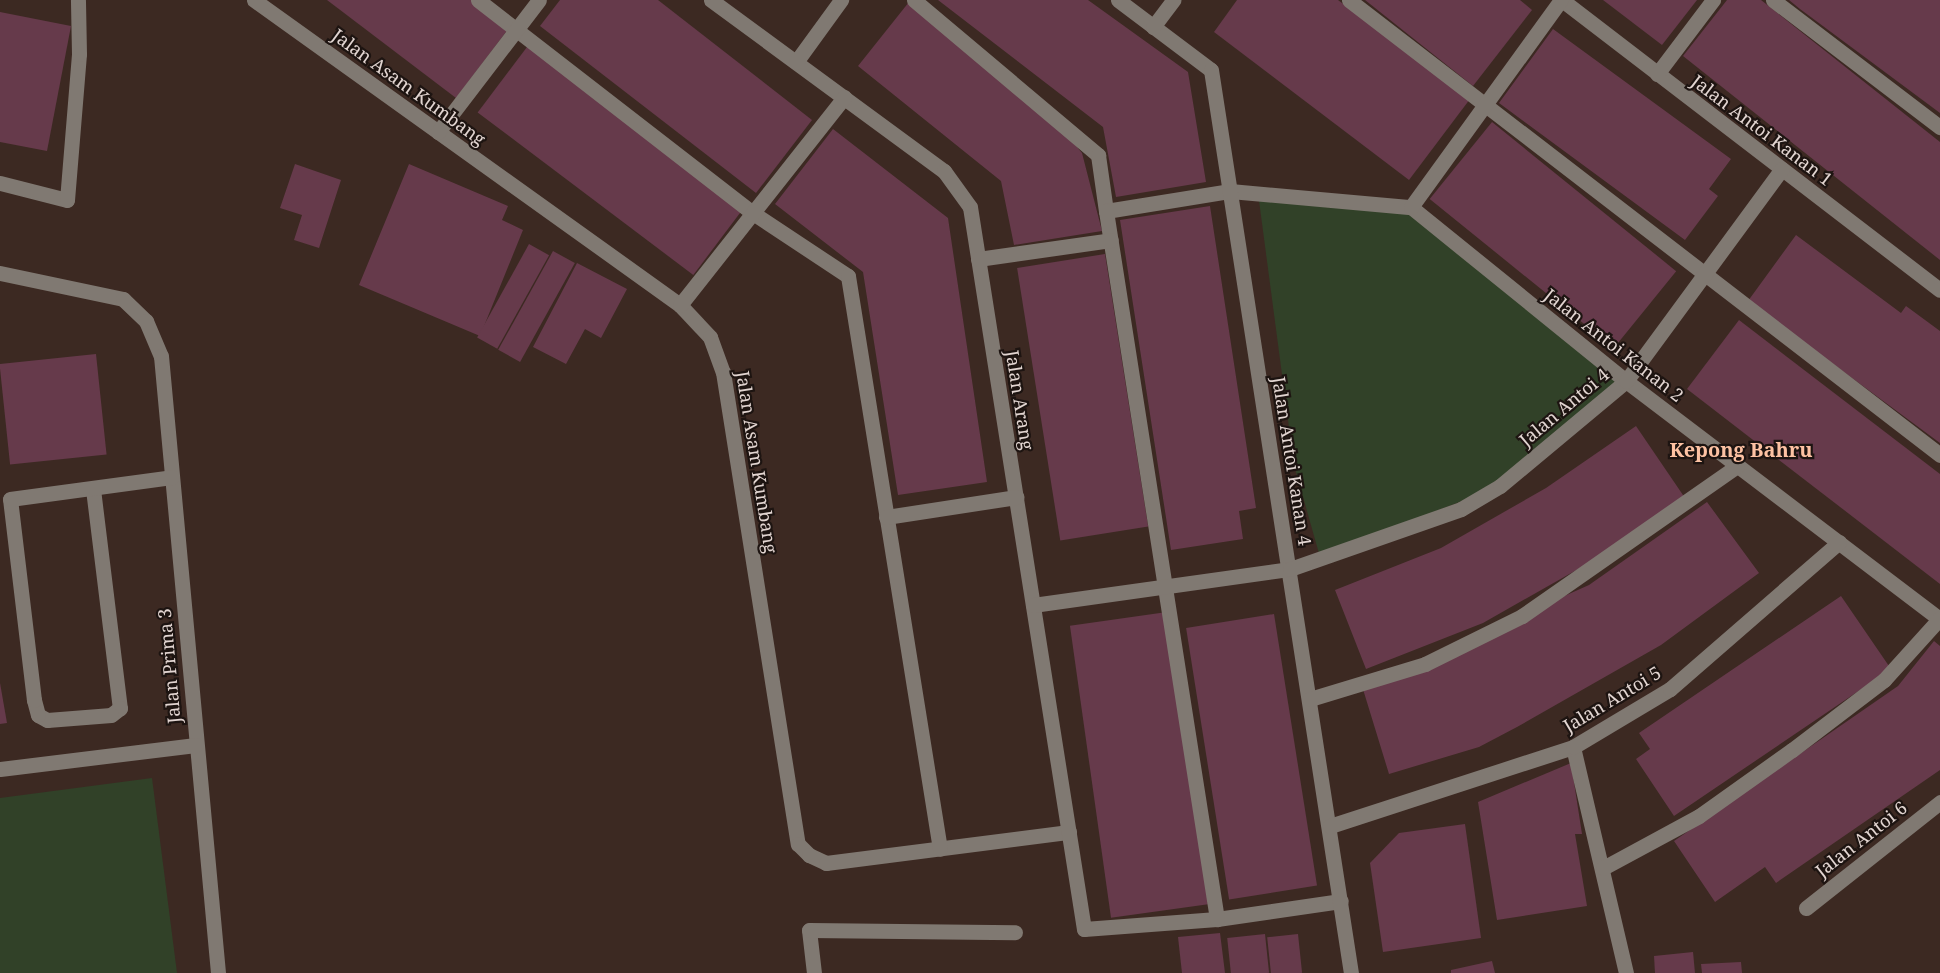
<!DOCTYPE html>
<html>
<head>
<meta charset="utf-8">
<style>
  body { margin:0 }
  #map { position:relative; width:1940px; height:973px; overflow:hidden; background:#3c2922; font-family:"Noto Serif",serif }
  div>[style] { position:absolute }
  .green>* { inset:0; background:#314128 }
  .building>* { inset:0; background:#663a4b; transform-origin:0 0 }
  .minor>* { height:15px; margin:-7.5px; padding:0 7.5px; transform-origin:7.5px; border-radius:7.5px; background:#807972 }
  span { translate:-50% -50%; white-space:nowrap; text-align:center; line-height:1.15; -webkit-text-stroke:4.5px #1d1411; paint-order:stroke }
  .street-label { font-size:18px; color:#e2d5d1 }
  .neighbourhood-label { font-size:20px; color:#fdc2a3; font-weight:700 }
</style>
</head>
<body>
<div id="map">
  <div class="green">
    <i style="clip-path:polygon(1258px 193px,1411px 207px,1626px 381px,1500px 486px,1320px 557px,1294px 465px)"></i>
    <i style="clip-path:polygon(152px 778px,177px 973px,0 973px,0 798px)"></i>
  </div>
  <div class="building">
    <i style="clip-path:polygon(327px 0,472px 0,509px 28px,456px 98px)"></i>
    <i style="clip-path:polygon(560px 0,658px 0,812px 120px,756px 193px,540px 26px)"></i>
    <i style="clip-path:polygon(938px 0,1088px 0,1188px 72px,1206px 182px,1116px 197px,1103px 127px)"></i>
    <i style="clip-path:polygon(1237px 0,1338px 0,1470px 99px,1409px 180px,1214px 32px)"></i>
    <i style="clip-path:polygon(1365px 0,1520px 0,1532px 10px,1473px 86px)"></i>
    <i style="clip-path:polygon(1603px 0,1697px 0,1662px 45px)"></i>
    <i style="clip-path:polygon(1727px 0,1761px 0,1940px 142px,1940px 260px,1683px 56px)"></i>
    <i style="clip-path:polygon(1789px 0,1940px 0,1940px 113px,1800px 9px)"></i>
    <i style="clip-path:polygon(909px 2px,1052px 117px,1082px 153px,1102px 231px,1014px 245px,1001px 181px,858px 66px)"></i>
    <i style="clip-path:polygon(0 12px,71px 26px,47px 151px,0 142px)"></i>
    <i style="clip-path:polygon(1553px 29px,1731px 159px,1709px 189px,1718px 196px,1685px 240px,1499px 103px)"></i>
    <i style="left:530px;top:43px;width:270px;height:87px;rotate:37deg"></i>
    <i style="left:1492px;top:122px;width:237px;height:99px;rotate:39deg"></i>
    <i style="clip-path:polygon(833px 129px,948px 218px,987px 482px,898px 495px,863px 272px,775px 204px)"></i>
    <i style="clip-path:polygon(295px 164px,341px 180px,319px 248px,294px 240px,302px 215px,280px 208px)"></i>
    <i style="clip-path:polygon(409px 164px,508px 206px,502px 220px,523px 230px,480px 336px,359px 285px)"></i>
    <i style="clip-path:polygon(1210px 206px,1256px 508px,1239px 511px,1243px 539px,1171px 550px,1120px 220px)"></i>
    <i style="clip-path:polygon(1796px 235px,1901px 313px,1906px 306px,1940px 331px,1940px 443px,1748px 301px)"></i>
    <i style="left:529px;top:244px;width:23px;height:107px;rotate:29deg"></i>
    <i style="left:553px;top:251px;width:25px;height:113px;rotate:29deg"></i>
    <i style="left:1105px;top:254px;width:276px;height:89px;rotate:81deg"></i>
    <i style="clip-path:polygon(577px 263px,627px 289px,601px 338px,585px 329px,566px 364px,533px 347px)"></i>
    <i style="clip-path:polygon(1739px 320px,1940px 474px,1940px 584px,1687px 389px)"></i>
    <i style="left:96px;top:354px;width:101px;height:97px;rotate:84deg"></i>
    <i style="clip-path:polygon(1636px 426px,1685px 498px,1594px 560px,1483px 623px,1366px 669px,1335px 590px,1441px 548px,1546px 488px)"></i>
    <i style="clip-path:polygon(1707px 502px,1759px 573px,1661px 645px,1517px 727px,1479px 747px,1389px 774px,1362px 686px,1589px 585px)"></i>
    <i style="clip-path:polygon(1841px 596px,1891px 669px,1674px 816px,1636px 759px,1650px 749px,1639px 733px)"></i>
    <i style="left:1167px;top:612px;width:295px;height:98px;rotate:82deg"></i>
    <i style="left:1274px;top:614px;width:275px;height:89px;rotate:81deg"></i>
    <i style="clip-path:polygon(1934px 641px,1940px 646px,1940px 770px,1776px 883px,1765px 867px,1715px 902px,1674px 841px,1898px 686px)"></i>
    <i style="clip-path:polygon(0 683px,7px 723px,0 724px)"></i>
    <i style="clip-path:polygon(1571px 763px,1582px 834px,1575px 834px,1587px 906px,1497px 920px,1478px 802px)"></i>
    <i style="clip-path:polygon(1465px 824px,1481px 938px,1383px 952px,1370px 863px,1399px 833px)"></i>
    <i style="clip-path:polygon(1220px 933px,1225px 973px,1182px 973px,1178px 937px)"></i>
    <i style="left:1265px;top:934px;width:39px;height:38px;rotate:84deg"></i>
    <i style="left:1298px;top:934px;width:39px;height:31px;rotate:84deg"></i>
    <i style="clip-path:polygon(1693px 952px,1695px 973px,1655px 973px,1654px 956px)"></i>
    <i style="clip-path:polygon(1492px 961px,1495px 973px,1451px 973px,1451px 970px)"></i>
    <i style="clip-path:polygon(1741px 962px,1742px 973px,1702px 973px,1701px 964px)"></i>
  </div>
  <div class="minor">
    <i style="left:254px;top:0;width:524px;rotate:35.6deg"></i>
    <i style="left:680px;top:305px;width:44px;rotate:46.8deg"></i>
    <i style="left:710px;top:337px;width:37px;rotate:70deg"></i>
    <i style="left:723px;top:372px;width:478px;rotate:81deg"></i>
    <i style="left:798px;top:844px;width:16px;rotate:45deg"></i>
    <i style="left:809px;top:855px;width:19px;rotate:25deg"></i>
    <i style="left:826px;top:863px;width:245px;rotate:-7.3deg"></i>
    <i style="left:478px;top:0;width:348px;rotate:37.8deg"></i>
    <i style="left:753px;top:213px;width:114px;rotate:33.6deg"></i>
    <i style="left:848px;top:276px;width:580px;rotate:80.88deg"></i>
    <i style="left:711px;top:0;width:289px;rotate:36.3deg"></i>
    <i style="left:944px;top:171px;width:44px;rotate:54.2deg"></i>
    <i style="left:970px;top:207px;width:731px;rotate:81.03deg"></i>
    <i style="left:1084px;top:929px;width:133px;rotate:-4.3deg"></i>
    <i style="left:1217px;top:919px;width:125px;rotate:-8.3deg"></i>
    <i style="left:914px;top:0;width:241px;rotate:40.1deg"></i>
    <i style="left:1098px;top:155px;width:57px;rotate:81.9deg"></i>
    <i style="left:1106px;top:211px;width:126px;rotate:-9.2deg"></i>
    <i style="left:1230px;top:191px;width:182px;rotate:5.1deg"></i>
    <i style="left:1411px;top:207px;width:277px;rotate:39deg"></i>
    <i style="left:1626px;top:381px;width:394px;rotate:37.2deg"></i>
    <i style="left:1118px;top:0;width:116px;rotate:37deg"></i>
    <i style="left:1211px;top:70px;width:914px;rotate:81.19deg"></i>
    <i style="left:1349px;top:0;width:746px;rotate:37.59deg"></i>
    <i style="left:1562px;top:0;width:476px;rotate:37.5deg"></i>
    <i style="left:1773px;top:0;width:210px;rotate:37.3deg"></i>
    <i style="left:1153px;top:27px;width:34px;rotate:-53deg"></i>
    <i style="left:796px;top:62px;width:77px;rotate:-54deg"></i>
    <i style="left:1657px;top:74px;width:93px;rotate:-52.9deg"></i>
    <i style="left:438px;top:132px;width:166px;rotate:-52.6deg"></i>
    <i style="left:0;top:183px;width:69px;rotate:14.2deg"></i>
    <i style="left:67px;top:200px;width:146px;rotate:-85.3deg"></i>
    <i style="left:79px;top:54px;width:54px;rotate:-91.1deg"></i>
    <i style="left:1411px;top:207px;width:256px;rotate:-54.1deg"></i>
    <i style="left:1106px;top:211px;width:717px;rotate:81.09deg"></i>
    <i style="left:978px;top:259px;width:134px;rotate:-8.1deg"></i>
    <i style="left:0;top:273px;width:126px;rotate:11.9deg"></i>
    <i style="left:123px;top:299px;width:32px;rotate:44deg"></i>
    <i style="left:146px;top:321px;width:38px;rotate:67deg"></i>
    <i style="left:161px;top:356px;width:620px;rotate:84.72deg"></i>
    <i style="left:680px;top:305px;width:265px;rotate:-51.7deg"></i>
    <i style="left:93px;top:489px;width:221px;rotate:83deg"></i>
    <i style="left:120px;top:708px;width:11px;rotate:142deg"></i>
    <i style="left:111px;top:715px;width:64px;rotate:175.5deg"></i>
    <i style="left:47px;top:720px;width:10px;rotate:-151deg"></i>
    <i style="left:38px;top:715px;width:16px;rotate:-105deg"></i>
    <i style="left:34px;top:700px;width:202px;rotate:-96.8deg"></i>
    <i style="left:10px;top:499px;width:163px;rotate:-7.7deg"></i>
    <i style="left:886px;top:517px;width:132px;rotate:-8.7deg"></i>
    <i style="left:1033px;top:605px;width:260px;rotate:-8deg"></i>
    <i style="left:1290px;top:569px;width:181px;rotate:-19.3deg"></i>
    <i style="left:1461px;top:509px;width:45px;rotate:-30.5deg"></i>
    <i style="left:1500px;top:486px;width:164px;rotate:-39.8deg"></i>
    <i style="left:1626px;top:381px;width:263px;rotate:-53.7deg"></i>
    <i style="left:1310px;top:699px;width:120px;rotate:-16.9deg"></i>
    <i style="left:1425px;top:664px;width:108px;rotate:-26.3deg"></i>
    <i style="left:1522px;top:616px;width:262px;rotate:-34.9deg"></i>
    <i style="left:1573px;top:747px;width:232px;rotate:76.8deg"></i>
    <i style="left:0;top:769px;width:197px;rotate:-7deg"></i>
    <i style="left:1330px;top:826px;width:256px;rotate:-18deg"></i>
    <i style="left:1573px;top:747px;width:113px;rotate:-30.9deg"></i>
    <i style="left:1670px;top:689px;width:224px;rotate:-41deg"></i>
    <i style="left:1603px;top:868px;width:109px;rotate:-28.4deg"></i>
    <i style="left:1699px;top:816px;width:114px;rotate:-35.4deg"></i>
    <i style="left:1792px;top:750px;width:116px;rotate:-37.3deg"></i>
    <i style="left:1884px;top:680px;width:84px;rotate:-47.9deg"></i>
    <i style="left:1806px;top:908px;width:171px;rotate:-38.3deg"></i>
    <i style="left:814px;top:973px;width:43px;rotate:-96.6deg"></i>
    <i style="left:809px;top:930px;width:206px;rotate:0.6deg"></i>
  </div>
  <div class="street-label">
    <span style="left:409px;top:87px;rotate:36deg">Jalan Asam Kumbang</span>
    <span style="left:1762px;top:130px;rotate:37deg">Jalan Antoi Kanan 1</span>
    <span style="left:1614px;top:345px;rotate:38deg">Jalan Antoi Kanan 2</span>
    <span style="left:1020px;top:400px;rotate:81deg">Jalan Arang</span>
    <span style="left:1564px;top:407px;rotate:-40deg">Jalan Antoi 4</span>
    <span style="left:1292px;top:461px;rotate:81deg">Jalan Antoi Kanan 4</span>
    <span style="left:757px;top:462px;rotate:81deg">Jalan Asam Kumbang</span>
    <span style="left:169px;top:666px;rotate:-95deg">Jalan Prima 3</span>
    <span style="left:1612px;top:699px;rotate:-31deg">Jalan Antoi 5</span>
    <span style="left:1861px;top:839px;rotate:-38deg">Jalan Antoi 6</span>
  </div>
  <div class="neighbourhood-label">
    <span style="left:1741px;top:449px">Kepong Bahru</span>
  </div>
</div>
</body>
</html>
